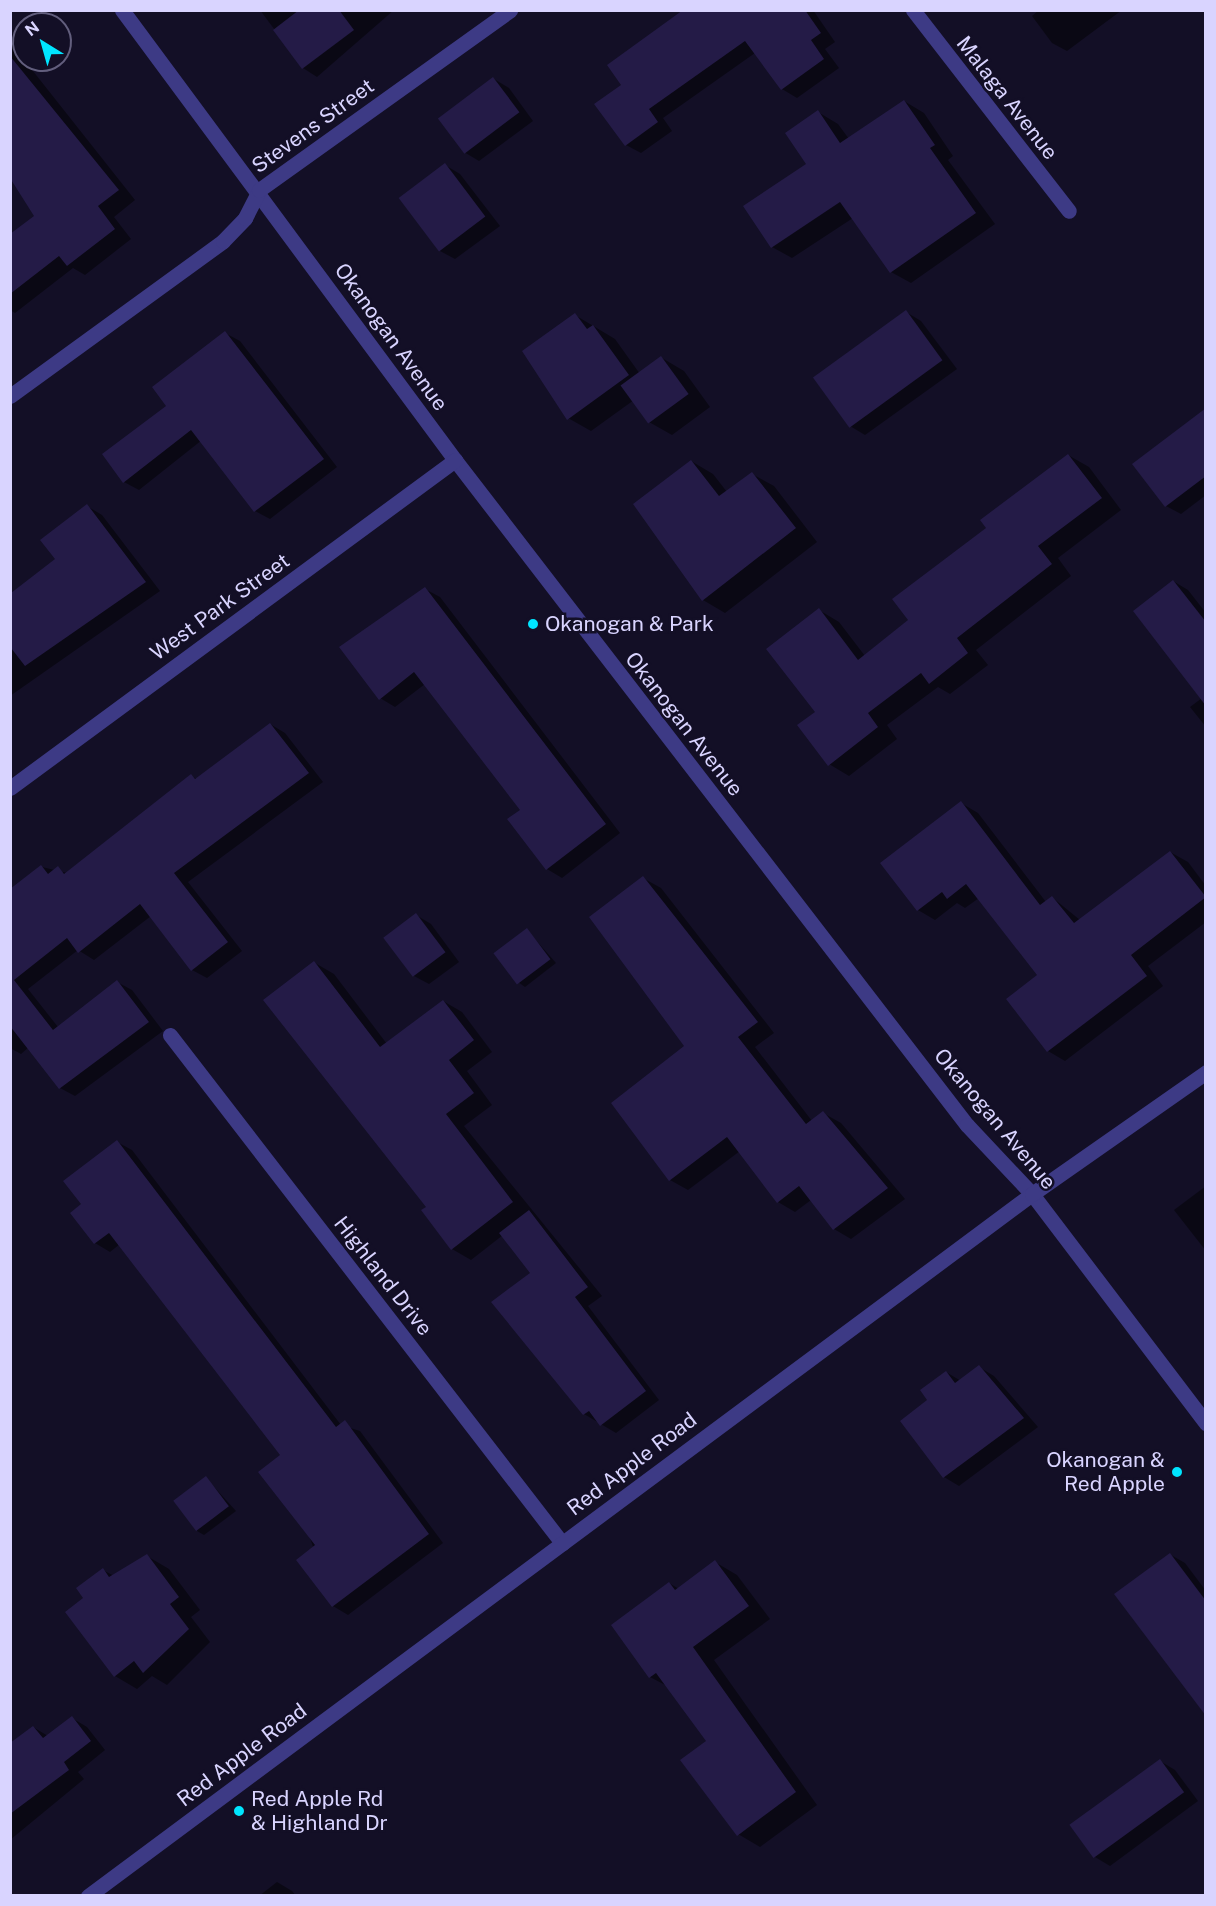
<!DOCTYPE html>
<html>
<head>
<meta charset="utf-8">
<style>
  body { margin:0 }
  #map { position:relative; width:1216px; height:1906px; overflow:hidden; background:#130f26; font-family:"Public Sans",sans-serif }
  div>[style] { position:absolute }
  .shadow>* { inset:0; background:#0007 }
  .building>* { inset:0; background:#241b47; transform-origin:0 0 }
  .minor>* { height:15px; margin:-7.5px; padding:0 7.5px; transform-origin:7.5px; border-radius:7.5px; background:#3d3a85 }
  .dots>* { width:16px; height:16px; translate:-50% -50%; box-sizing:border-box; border:3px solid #130f26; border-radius:50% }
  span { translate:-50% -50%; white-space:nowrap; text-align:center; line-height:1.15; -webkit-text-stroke:5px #130f26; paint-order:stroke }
  .street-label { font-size:21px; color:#d9d4ff }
  .poi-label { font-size:21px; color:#d9d4ff }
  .left { translate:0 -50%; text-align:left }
  .right { translate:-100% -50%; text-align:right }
  .frame { position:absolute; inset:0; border:12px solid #d9d4ff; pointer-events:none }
  .north { position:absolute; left:12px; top:12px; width:60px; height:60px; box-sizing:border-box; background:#130f26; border:2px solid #625e7d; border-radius:50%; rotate:323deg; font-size:16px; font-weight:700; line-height:24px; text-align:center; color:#d9d4ff }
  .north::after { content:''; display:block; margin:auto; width:21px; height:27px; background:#00e5ff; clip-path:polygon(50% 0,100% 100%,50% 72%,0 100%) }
</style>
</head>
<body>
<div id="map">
  <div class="shadow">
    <i style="clip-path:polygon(260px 10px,394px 10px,317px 77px,303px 68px)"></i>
    <i style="clip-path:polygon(688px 10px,813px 10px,835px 42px,825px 49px,839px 68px,797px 98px,782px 89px,755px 53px,663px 118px,672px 131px,641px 153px,626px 145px,624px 85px)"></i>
    <i style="clip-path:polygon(1039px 10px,1122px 10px,1067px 51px,1052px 43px,1032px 16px)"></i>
    <i style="clip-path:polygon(10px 42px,135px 200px,114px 217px,131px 239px,85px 275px,73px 268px,15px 313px,10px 310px,10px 236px,36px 217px,10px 154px)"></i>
    <i style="clip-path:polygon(494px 79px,509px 88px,533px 121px,479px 161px,464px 152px)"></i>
    <i style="clip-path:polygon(904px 101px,924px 113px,953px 156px,948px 160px,995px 224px,911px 283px,891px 272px,853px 218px,792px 258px,772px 247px,808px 165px,818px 112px,838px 124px,849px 139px)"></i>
    <i style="clip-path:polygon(445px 165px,460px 174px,500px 226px,455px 259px,440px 251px)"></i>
    <i style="clip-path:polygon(906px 312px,921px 321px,957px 369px,865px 435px,850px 426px)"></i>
    <i style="clip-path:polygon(575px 315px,615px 339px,640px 374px,662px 358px,684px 371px,710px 407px,672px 435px,649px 422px,634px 400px,591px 431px,568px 418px)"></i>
    <i style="clip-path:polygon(225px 333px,240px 341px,337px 467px,270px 519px,255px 511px,202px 440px,139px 490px,124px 482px,168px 406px)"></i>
    <i style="clip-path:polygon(1206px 410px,1206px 495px,1181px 514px,1166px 506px)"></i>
    <i style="clip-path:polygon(1068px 455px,1089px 467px,1121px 510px,1058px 558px,1071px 576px,976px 650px,988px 665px,950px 694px,938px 687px,887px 725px,897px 739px,849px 776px,829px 764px,817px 712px,819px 610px,839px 622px,865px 656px,911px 620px,988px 528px)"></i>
    <i style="clip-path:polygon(691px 461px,713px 474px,727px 492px,752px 474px,774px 486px,817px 542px,725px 613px,703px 600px)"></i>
    <i style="clip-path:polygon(87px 506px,102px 515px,160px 591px,10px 696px,10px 595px,57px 560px)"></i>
    <i style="clip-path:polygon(1173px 581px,1188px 590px,1206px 613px,1206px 727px,1190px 707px,1202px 698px)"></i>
    <i style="clip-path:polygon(425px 589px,440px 597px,620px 833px,562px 878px,547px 869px,510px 820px,522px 810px,425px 684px,395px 707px,380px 698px)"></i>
    <i style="clip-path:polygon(270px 724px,285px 733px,323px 782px,188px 882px,242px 951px,207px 978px,192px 970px,151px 916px,94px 960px,78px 950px,28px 989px,58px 1027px,117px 982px,132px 990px,163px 1031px,75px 1096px,60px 1088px,29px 1047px,21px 1054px,10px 1048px,10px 891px,42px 867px,67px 873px,191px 776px,197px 779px)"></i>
    <i style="clip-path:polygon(961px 803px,978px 813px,1046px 902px,1053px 898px,1080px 920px,1170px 852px,1188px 862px,1206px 886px,1206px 922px,1148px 966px,1163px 986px,1065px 1061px,1048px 1051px,1040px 976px,979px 898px,965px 908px,957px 903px,935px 920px,918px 910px)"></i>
    <i style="clip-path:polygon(643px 878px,661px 888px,774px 1033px,755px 1047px,812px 1121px,823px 1113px,841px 1123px,905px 1199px,851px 1239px,834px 1229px,811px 1200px,795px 1212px,778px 1202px,740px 1151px,688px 1190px,670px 1180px,686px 1046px)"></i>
    <i style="clip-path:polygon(416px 915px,431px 924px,459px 962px,429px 984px,414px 976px)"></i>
    <i style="clip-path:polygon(527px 930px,556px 963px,525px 987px,518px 982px)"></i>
    <i style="clip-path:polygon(315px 963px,334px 974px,387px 1044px,443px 1001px,462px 1012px,492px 1052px,467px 1071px,492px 1105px,464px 1126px,602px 1296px,588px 1306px,659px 1400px,616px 1433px,584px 1414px,532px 1273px,503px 1235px,471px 1260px,452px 1249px)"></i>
    <i style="clip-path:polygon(117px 1142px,132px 1150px,341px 1425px,360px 1431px,443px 1543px,348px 1615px,333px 1606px,282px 1455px,120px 1244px,110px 1252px,95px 1243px,83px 1205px)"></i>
    <i style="clip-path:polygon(1206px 1186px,1206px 1251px,1174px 1210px)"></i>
    <i style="clip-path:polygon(979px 1367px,994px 1376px,1038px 1427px,959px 1486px,944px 1477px,930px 1401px,946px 1372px,961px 1381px)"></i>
    <i style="clip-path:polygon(206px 1478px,236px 1511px,204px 1535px,197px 1531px)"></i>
    <i style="clip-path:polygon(1171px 1555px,1185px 1563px,1206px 1591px,1206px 1714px)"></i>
    <i style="clip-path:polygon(147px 1556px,169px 1569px,200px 1610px,191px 1617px,210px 1642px,167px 1685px,152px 1676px,137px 1689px,115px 1676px,85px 1599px,103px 1570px,114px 1576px)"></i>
    <i style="clip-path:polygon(715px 1562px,737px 1575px,770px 1619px,714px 1660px,817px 1805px,760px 1847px,738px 1834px,708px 1741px,667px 1686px,650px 1677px,669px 1583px,679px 1589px)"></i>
    <i style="clip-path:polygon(72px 1718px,87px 1727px,105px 1750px,78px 1772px,84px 1779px,10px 1840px,10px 1745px,33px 1727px,48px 1736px)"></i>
    <i style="clip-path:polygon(1160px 1761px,1175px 1770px,1198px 1801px,1110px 1866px,1095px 1857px)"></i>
    <i style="clip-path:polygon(277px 1882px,292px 1891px,296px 1896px,259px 1896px)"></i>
  </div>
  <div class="building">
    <i style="clip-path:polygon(299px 10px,339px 10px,354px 30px,302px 69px,273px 30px)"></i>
    <i style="clip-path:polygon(683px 10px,805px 10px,821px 33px,811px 40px,824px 59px,781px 90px,745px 41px,649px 109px,658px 122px,625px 146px,594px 104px,621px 85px,607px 65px)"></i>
    <i style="clip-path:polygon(10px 56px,119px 190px,98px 206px,115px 229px,67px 266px,59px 256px,10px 294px,10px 234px,34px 216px,10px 178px)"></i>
    <i style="left:493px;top:77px;width:44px;height:69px;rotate:53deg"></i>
    <i style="clip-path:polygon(904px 100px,935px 145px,930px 148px,976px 213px,890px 273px,840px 202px,771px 248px,743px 206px,806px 164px,785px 133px,818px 110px,840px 143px)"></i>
    <i style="left:445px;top:163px;width:67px;height:58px;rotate:53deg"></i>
    <i style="left:906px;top:310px;width:62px;height:115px;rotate:54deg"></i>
    <i style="clip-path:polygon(575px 313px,587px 329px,593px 325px,629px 375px,567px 420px,522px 351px)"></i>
    <i style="clip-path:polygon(225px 331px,324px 459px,254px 512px,191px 430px,123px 483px,102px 454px,166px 406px,152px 387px)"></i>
    <i style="left:661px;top:356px;width:47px;height:50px;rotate:54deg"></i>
    <i style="clip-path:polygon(1206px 408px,1206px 476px,1165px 507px,1132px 464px)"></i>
    <i style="clip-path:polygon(1068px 454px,1102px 498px,1038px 546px,1052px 564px,957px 638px,968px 653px,929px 684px,921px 673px,868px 713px,878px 727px,828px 766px,797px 725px,815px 712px,766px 649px,819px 608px,858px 660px,908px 620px,892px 599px,986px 528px,980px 520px)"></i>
    <i style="clip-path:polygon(691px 460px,719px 496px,752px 472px,796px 528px,702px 601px,633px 504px)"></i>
    <i style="clip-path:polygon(87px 504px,146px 582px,25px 666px,11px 648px,11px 593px,55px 559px,40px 540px)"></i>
    <i style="clip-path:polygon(1173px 580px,1206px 622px,1206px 706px,1133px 611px)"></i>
    <i style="clip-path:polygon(425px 587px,606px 824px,546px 870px,507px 819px,520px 810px,414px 672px,379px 700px,339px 647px)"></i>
    <i style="clip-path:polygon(270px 723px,309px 773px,174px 873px,228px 942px,191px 971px,140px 904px,78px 953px,67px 938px,14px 980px,53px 1030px,117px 980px,149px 1022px,59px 1089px,10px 1026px,10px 889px,41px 865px,48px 874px,58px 866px,64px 874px,191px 774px,195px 779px)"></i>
    <i style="clip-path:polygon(961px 801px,1040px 905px,1052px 896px,1074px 923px,1170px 851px,1206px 897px,1131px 955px,1147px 976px,1047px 1052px,1006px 999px,1037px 975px,966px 884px,947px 899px,942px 892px,917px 911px,880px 863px)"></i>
    <i style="clip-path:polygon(643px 876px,758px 1022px,738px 1037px,806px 1124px,823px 1111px,888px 1188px,833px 1230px,799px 1186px,777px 1203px,727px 1137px,669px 1181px,611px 1103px,684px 1046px,589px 917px)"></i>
    <i style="left:416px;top:913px;width:49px;height:41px;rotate:53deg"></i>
    <i style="left:527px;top:928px;width:39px;height:42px;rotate:53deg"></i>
    <i style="clip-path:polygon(314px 961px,380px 1047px,443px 1000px,474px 1040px,449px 1060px,474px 1093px,446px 1114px,513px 1202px,451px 1250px,421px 1210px,426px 1207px,263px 1000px)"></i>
    <i style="clip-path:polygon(117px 1140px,336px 1427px,345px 1420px,429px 1534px,332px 1607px,296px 1560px,315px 1545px,258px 1472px,280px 1455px,109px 1233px,94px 1244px,70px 1213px,81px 1204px,63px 1181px)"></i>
    <i style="clip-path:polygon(529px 1210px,588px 1287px,575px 1297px,646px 1391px,600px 1426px,589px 1411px,583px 1415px,491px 1302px,530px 1273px,499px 1233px)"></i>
    <i style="clip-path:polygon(979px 1365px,1024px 1418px,943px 1478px,900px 1421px,927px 1400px,920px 1390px,946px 1371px,955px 1383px)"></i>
    <i style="left:206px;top:1476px;width:38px;height:41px;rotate:53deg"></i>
    <i style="clip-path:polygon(1170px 1553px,1206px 1601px,1206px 1716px,1114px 1594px)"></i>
    <i style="clip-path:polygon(147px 1554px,179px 1597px,170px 1604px,189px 1629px,143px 1673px,134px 1661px,114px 1677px,65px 1612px,83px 1598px,76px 1588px,103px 1568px,109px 1577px)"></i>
    <i style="clip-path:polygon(715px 1560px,749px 1606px,693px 1647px,796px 1792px,737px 1836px,680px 1760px,706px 1741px,656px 1673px,649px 1678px,611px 1625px,669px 1582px,675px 1590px)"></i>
    <i style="clip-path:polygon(72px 1716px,91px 1741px,64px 1762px,69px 1770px,10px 1814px,10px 1743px,33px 1726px,43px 1738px)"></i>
    <i style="left:1160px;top:1759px;width:41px;height:112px;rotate:54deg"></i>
  </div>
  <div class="minor">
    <i style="left:122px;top:10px;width:560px;rotate:53.5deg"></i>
    <i style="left:455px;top:460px;width:839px;rotate:52.41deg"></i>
    <i style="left:967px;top:1125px;width:95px;rotate:46.7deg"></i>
    <i style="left:1032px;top:1194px;width:288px;rotate:52.8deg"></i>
    <i style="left:913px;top:10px;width:254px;rotate:52.2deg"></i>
    <i style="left:10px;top:396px;width:263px;rotate:-36deg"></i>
    <i style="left:223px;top:241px;width:32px;rotate:-46deg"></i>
    <i style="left:245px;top:218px;width:31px;rotate:-63deg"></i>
    <i style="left:259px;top:190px;width:309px;rotate:-35.6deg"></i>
    <i style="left:10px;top:788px;width:553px;rotate:-36.39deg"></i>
    <i style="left:170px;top:1035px;width:642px;rotate:52.34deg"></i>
    <i style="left:88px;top:1896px;width:1176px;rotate:-36.64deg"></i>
    <i style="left:1032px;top:1194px;width:213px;rotate:-35deg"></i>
  </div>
  <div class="dots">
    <i style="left:533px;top:624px;background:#00e5ff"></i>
    <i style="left:1177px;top:1472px;background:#00e5ff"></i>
    <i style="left:239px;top:1811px;background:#00e5ff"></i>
  </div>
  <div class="street-label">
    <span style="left:1007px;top:98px;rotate:52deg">Malaga Avenue</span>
    <span style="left:313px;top:126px;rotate:-36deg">Stevens Street</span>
    <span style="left:391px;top:337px;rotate:54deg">Okanogan Avenue</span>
    <span style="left:220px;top:607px;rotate:-36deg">West Park Street</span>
    <span style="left:684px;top:724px;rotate:52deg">Okanogan Avenue</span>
    <span style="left:995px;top:1119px;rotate:50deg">Okanogan Avenue</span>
    <span style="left:383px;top:1276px;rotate:52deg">Highland Drive</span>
    <span style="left:632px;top:1464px;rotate:-37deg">Red Apple Road</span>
    <span style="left:242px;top:1755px;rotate:-37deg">Red Apple Road</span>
  </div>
  <div class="poi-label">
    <span class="left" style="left:545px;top:624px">Okanogan &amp; Park</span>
    <span class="right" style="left:1165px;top:1472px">Okanogan &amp;<br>Red Apple</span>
    <span class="left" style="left:251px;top:1811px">Red Apple Rd<br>&amp; Highland Dr</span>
  </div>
  <div class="frame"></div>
  <div class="north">N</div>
</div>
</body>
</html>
